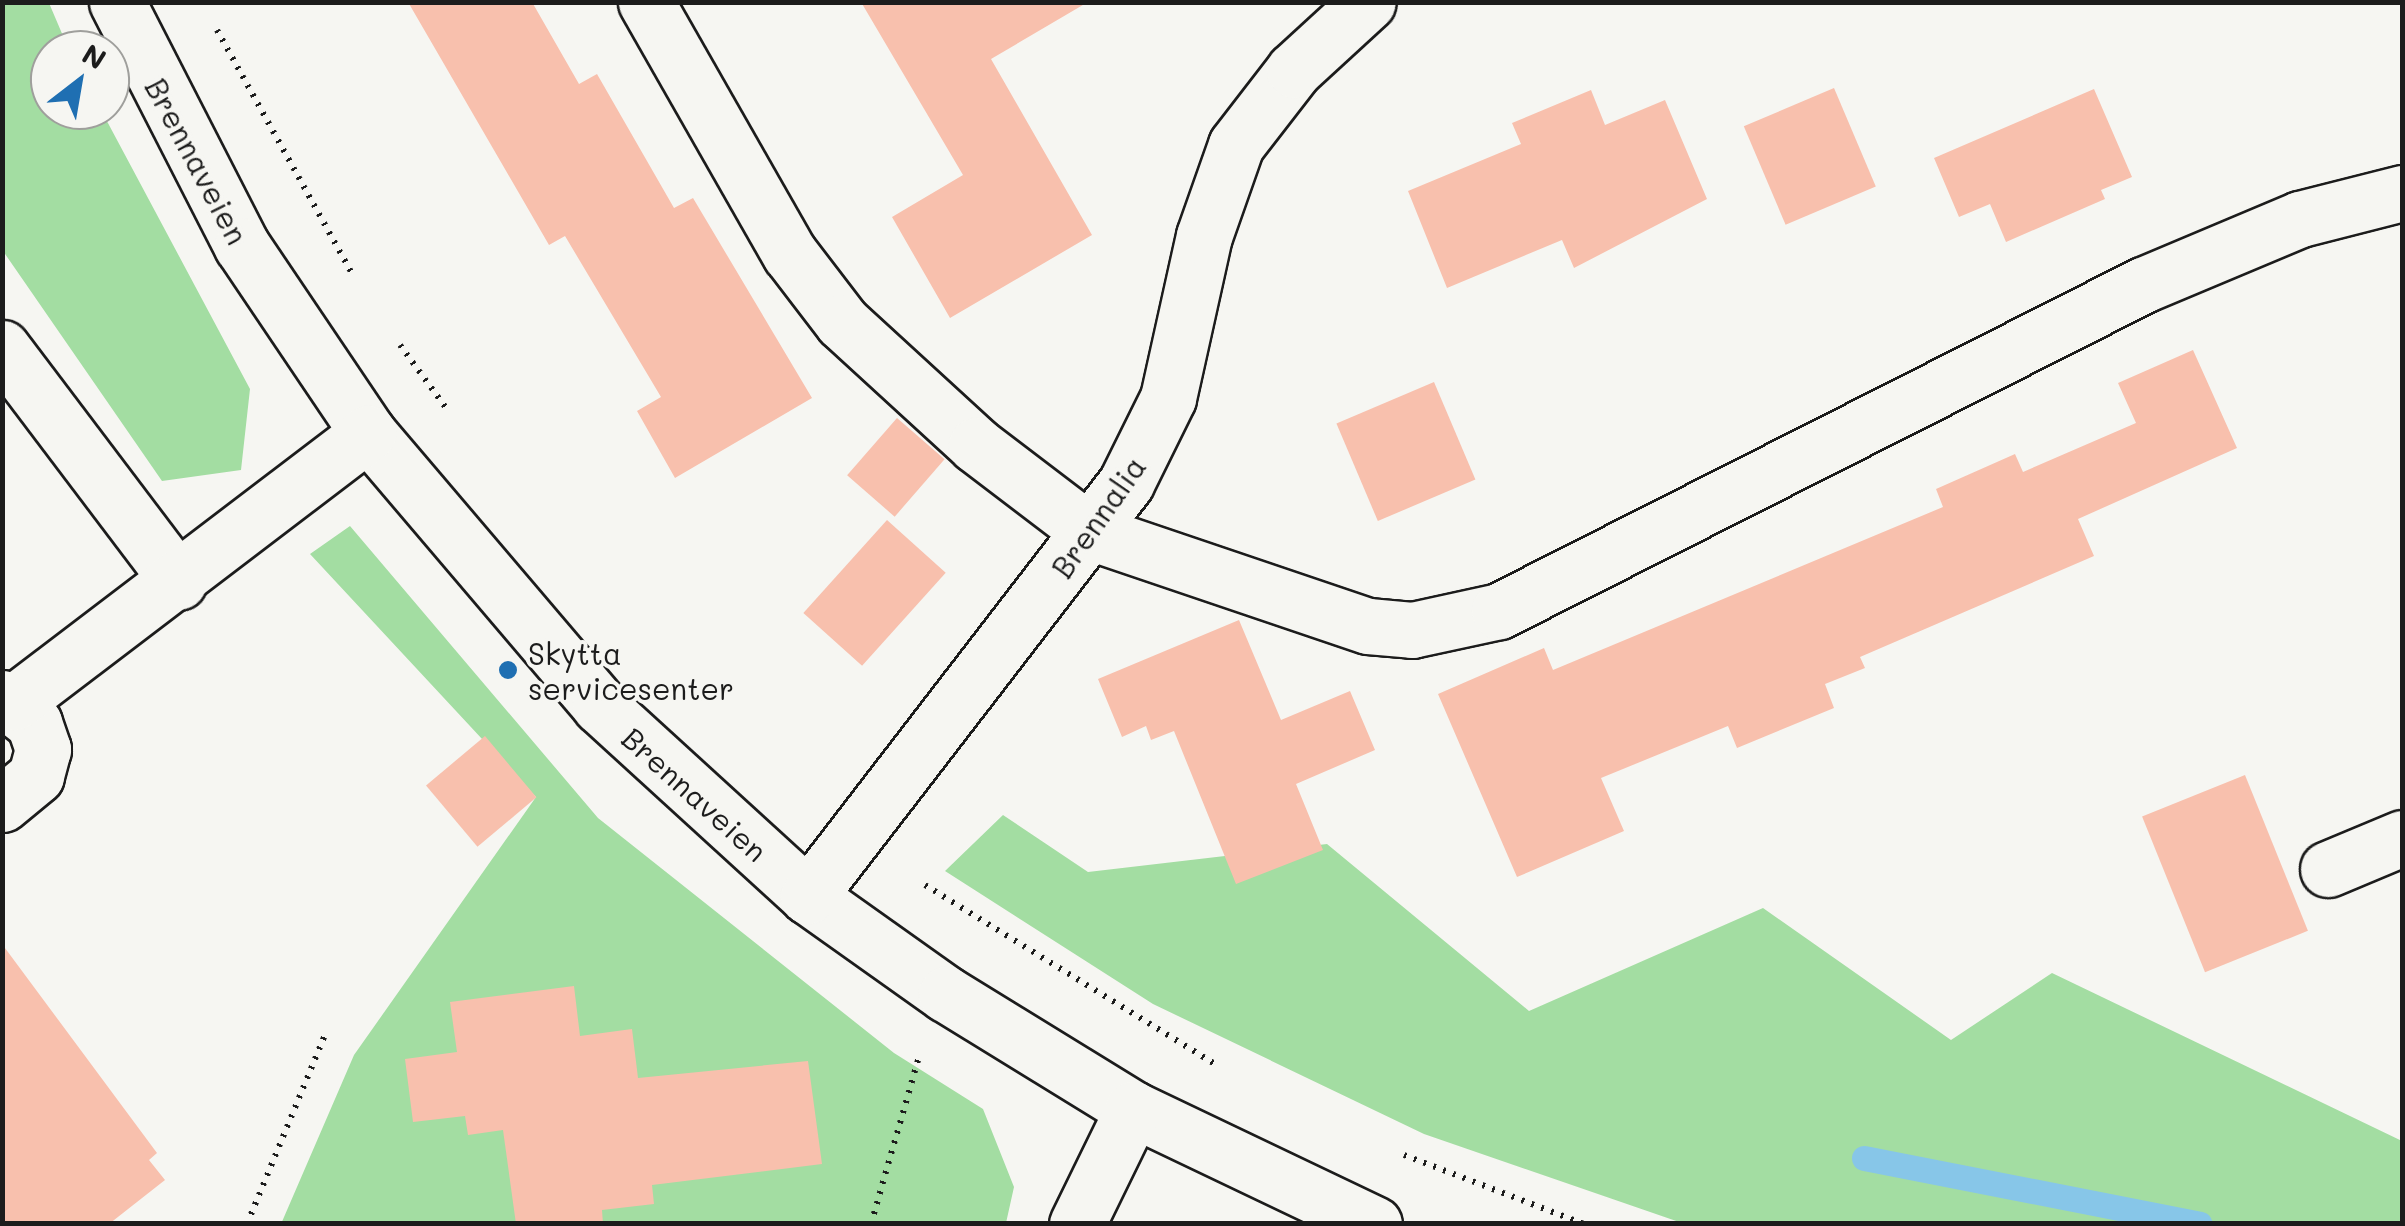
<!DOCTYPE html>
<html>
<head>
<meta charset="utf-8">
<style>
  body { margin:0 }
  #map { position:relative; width:2405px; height:1226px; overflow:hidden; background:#f6f6f2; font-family:Mali,sans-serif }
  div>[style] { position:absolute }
  .green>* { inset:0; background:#a3dda2 }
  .stream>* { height:25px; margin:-12.5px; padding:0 12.5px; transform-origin:12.5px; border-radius:12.5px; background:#87c6e8 }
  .building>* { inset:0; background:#f8c0ad; transform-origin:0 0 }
  .path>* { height:6px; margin-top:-3px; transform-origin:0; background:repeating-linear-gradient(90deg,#1c1c1c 0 2.5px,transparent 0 10.5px) }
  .roads { filter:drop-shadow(2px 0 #1c1c1c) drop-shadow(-2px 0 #1c1c1c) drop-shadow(0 2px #1c1c1c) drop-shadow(0 -2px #1c1c1c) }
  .minor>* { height:55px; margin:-27.5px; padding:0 27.5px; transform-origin:27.5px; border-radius:27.5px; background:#f6f6f2 }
  .dots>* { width:28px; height:28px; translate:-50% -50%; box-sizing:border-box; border:5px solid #f6f6f2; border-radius:50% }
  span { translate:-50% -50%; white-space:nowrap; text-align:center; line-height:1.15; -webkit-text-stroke:8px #f6f6f2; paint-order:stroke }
  .street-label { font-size:30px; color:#1c1c1c }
  .poi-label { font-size:30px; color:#1c1c1c }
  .left { translate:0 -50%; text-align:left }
  .frame { position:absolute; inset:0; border:5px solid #1c1c1c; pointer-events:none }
  .north { position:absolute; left:30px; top:30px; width:100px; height:100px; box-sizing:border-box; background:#f6f6f2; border:2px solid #9f9f9c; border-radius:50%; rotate:31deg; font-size:28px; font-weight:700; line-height:40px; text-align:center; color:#1c1c1c }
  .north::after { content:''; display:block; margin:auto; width:35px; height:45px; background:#1f6fb2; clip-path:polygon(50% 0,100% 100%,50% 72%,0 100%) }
</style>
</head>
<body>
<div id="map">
  <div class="green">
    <i style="clip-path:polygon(2px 3px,49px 3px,69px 50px,50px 50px,50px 110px,101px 110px,250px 389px,241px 470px,162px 481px,3px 251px)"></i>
    <i style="clip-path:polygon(350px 526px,598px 818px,894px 1053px,983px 1109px,1014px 1187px,1006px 1223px,281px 1224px,354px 1055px,536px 797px,310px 554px)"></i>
    <i style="clip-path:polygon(1003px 815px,1088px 872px,1327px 844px,1529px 1011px,1763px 908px,1951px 1040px,2052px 973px,2402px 1141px,2402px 1223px,1682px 1223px,1424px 1134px,1153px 1004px,945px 871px)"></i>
  </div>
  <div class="stream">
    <i style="left:1864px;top:1158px;width:342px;rotate:11.1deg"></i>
  </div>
  <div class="building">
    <i style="clip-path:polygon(408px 2px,532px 2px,579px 84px,597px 74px,674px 208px,693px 198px,812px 398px,675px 478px,637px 411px,661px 397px,565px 236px,549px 245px)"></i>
    <i style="clip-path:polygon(861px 2px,1088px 2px,991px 59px,1092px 235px,950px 318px,892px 217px,963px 175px)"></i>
    <i style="left:1834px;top:88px;width:107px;height:98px;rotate:67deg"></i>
    <i style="clip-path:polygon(2094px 89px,2132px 177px,2101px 190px,2105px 199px,2006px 242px,1990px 204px,1959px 217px,1934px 158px)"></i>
    <i style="clip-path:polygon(1591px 90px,1605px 125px,1665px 100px,1707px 199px,1574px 268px,1562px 240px,1447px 288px,1408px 191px,1521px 144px,1512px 123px)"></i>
    <i style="clip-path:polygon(2193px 350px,2237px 448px,2078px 519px,2094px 556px,1860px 657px,1865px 668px,1825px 684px,1834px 708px,1737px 748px,1728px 726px,1601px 778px,1624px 831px,1517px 877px,1438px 694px,1544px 648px,1553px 670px,1943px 507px,1936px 489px,2015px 454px,2023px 472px,2136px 423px,2118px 383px)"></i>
    <i style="left:1434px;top:382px;width:106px;height:106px;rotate:67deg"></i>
    <i style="left:897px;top:418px;width:63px;height:76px;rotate:41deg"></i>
    <i style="left:887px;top:520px;width:79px;height:125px;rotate:42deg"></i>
    <i style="clip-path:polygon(1239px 620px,1281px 720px,1350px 691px,1375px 750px,1296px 784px,1323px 850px,1236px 884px,1174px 731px,1151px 740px,1146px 726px,1122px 737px,1098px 679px)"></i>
    <i style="left:485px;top:736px;width:80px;height:77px;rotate:50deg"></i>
    <i style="left:2245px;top:775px;width:168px;height:111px;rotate:68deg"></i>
    <i style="clip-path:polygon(2px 944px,157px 1153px,149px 1160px,165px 1180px,109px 1224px,2px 1224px)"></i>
    <i style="clip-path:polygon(574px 986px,580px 1036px,632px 1029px,638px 1078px,808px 1061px,822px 1164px,652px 1185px,654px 1204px,602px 1210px,603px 1224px,516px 1224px,503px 1130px,468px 1135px,465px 1116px,413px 1122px,405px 1059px,457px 1052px,450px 1002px)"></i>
  </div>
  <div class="path">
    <i style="left:217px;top:30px;width:282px;rotate:61deg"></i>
    <i style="left:400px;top:345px;width:83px;rotate:53.8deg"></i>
    <i style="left:925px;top:885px;width:339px;rotate:31.7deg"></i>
    <i style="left:1404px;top:1155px;width:193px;rotate:21deg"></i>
    <i style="left:247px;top:1224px;width:204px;rotate:-67.6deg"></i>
    <i style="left:871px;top:1224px;width:171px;rotate:-74deg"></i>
  </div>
  <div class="roads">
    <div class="minor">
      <i style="left:117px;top:2px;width:274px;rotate:62.9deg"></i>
      <i style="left:242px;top:246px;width:225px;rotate:56deg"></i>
      <i style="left:368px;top:433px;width:358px;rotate:49.6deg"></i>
      <i style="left:600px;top:706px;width:282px;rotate:42.4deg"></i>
      <i style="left:808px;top:896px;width:169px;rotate:35.4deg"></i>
      <i style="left:946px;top:994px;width:220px;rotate:31.6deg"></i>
      <i style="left:1133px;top:1109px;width:267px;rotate:25.5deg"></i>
      <i style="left:646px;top:2px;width:290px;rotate:60.3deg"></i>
      <i style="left:790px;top:254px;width:86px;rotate:52.6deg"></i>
      <i style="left:842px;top:322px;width:182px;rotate:42.5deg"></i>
      <i style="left:976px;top:445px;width:143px;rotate:37.3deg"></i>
      <i style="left:1090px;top:532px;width:293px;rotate:18.7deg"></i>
      <i style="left:1368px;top:626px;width:44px;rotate:5.2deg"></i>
      <i style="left:1412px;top:630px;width:89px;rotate:-12.3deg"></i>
      <i style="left:1499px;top:611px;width:722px;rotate:-26.85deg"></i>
      <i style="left:2143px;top:285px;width:170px;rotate:-22.8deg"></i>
      <i style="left:2300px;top:219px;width:105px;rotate:-14.3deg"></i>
      <i style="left:2px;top:348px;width:293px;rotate:52.9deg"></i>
      <i style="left:2px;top:698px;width:41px;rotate:38deg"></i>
      <i style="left:34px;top:723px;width:28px;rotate:71deg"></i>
      <i style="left:43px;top:749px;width:28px;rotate:105deg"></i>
      <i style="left:36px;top:776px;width:44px;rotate:140.5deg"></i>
      <i style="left:15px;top:702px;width:444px;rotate:-37.3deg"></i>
      <i style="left:2328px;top:869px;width:80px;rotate:-22.7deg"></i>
      <i style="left:808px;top:896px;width:521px;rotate:-52.4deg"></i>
      <i style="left:1126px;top:483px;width:95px;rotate:-63.7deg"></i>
      <i style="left:1168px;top:398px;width:166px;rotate:-77.5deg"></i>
      <i style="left:1204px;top:236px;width:96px;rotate:-70.6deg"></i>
      <i style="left:1236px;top:145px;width:95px;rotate:-52.3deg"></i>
      <i style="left:1294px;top:70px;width:100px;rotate:-42.6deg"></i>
      <i style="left:1077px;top:1224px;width:128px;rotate:-64deg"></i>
    </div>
  </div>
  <div class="dots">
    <i style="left:508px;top:670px;background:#1f6fb2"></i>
  </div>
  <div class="street-label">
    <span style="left:197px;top:161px;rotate:62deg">Brennaveien</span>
    <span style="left:1098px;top:517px;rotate:-55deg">Brennalia</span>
    <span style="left:695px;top:794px;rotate:42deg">Brennaveien</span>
  </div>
  <div class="poi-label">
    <span class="left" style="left:528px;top:670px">Skytta<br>servicesenter</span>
  </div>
  <div class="frame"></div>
  <div class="north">N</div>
</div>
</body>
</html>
